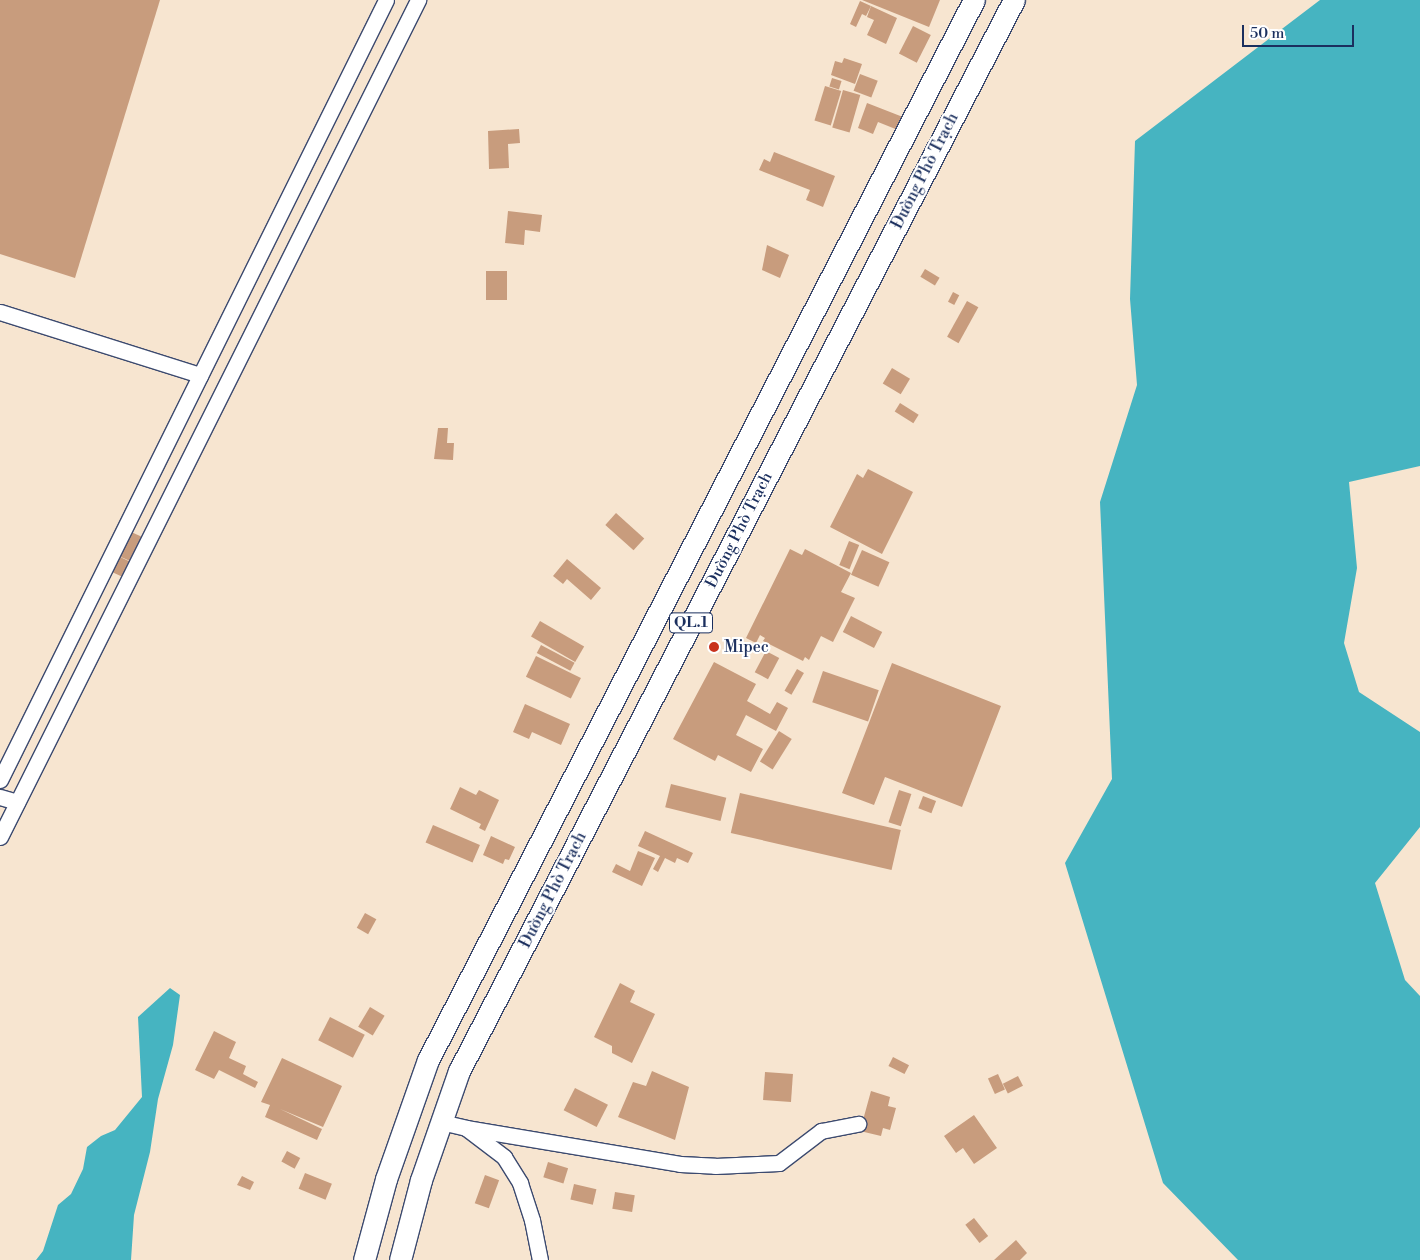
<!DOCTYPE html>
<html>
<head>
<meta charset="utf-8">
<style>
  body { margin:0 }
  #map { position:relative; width:1420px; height:1260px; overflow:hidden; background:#f7e5d0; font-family:"Libre Bodoni",serif }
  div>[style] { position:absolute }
  .water>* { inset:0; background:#46b4c1 }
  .building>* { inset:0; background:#c89c7d; transform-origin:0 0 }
  .roads { filter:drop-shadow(1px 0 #3c4a6f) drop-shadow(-1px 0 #3c4a6f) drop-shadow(0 1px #3c4a6f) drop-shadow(0 -1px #3c4a6f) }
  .minor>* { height:15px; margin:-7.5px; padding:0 7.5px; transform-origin:7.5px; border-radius:7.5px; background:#fff }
  .highway>* { height:21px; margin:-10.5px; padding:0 10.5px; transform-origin:10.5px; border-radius:10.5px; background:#fff }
  .dots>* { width:14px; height:14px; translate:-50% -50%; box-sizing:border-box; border:2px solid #fff; border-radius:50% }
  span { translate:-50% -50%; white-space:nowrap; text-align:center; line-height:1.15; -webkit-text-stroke:4px #fff; paint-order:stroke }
  .shield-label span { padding:1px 4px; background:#fff; border:1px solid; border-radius:4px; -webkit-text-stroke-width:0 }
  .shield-label { font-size:15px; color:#1b2f5e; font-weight:700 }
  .street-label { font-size:16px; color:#1b2f5e }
  .poi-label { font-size:16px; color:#1b2f5e }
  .left { translate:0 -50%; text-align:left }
  .scale { position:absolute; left:1242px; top:25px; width:112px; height:22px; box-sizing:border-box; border:2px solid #1b2f5e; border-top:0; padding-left:6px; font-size:15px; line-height:18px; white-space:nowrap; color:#1b2f5e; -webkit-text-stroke:4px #fff; paint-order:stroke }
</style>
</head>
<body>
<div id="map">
  <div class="water">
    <i style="clip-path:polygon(1320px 0,1420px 0,1420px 466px,1349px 482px,1357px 568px,1344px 643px,1359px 692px,1420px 732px,1420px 827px,1375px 883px,1405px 980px,1420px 996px,1420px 1260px,1238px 1260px,1163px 1183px,1065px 863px,1112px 779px,1100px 502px,1137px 385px,1130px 299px,1135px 141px)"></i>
    <i style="clip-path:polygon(170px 988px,180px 995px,173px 1045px,158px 1099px,150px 1152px,134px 1215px,131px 1260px,36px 1260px,43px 1251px,58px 1205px,71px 1194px,83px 1169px,87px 1147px,101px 1136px,115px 1130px,142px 1097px,138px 1017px)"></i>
  </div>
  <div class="building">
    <i style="clip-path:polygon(0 0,160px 0,75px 278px,0 254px)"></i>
    <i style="clip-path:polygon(862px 0,940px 0,929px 27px)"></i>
    <i style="clip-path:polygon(860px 1px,871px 6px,866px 16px,862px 14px,856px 27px,850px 24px)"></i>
    <i style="clip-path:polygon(871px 6px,897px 18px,886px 44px,867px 35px,874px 20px,867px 17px)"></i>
    <i style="left:913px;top:26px;width:20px;height:31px;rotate:27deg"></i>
    <i style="clip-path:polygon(844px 58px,862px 64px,855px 84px,831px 75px,835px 61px,842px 63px)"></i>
    <i style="left:860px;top:74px;width:19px;height:18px;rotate:21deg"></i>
    <i style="left:832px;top:78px;width:10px;height:9px;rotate:17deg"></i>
    <i style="left:825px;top:86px;width:17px;height:36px;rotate:17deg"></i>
    <i style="left:843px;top:90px;width:18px;height:39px;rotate:16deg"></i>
    <i style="clip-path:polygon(867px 103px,908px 119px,903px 132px,878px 122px,873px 134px,858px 128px)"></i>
    <i style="clip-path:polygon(519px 129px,520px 143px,508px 144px,509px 168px,489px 169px,488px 131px)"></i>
    <i style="clip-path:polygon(774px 152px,835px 176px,823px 207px,806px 200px,810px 190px,759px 170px,764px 159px,770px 162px)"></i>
    <i style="clip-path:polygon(508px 211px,542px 215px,540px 232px,525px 230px,524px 245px,505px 243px)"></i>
    <i style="clip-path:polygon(767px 245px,789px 255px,780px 278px,762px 270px)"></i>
    <i style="left:925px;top:269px;width:17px;height:9px;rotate:31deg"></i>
    <i style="left:507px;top:271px;width:29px;height:21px;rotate:90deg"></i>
    <i style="left:953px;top:292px;width:7px;height:11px;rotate:27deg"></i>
    <i style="left:967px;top:301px;width:13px;height:41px;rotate:29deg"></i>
    <i style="left:892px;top:368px;width:21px;height:18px;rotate:31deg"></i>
    <i style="left:900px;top:403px;width:22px;height:10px;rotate:32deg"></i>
    <i style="clip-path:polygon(438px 428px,448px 428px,447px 443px,454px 443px,453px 460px,434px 459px)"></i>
    <i style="clip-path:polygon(868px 469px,913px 492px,882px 554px,830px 527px,857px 474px,863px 478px)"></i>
    <i style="left:616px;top:513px;width:38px;height:16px;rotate:42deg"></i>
    <i style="left:129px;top:531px;width:17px;height:27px;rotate:24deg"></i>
    <i style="left:849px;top:541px;width:11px;height:26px;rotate:22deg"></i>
    <i style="clip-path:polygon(790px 549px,802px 555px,805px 549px,851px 573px,841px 592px,855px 598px,833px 642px,821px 636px,809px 660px,805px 657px,803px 661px,763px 641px,765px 638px,760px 635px,756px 643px,746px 638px)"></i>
    <i style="left:862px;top:550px;width:30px;height:27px;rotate:24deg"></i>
    <i style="left:118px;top:556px;width:17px;height:17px;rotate:25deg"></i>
    <i style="clip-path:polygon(567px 559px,601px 588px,591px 600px,567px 579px,563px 584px,553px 576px)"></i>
    <i style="left:851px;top:616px;width:35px;height:18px;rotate:27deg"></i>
    <i style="left:540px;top:621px;width:51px;height:18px;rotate:30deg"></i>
    <i style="left:541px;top:645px;width:38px;height:9px;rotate:28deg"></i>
    <i style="left:766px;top:651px;width:15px;height:24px;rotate:28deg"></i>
    <i style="left:536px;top:656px;width:50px;height:23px;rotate:26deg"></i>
    <i style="clip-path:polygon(714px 662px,756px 684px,747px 701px,770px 714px,777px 702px,788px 708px,776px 731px,746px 715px,736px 735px,763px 749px,751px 772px,718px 755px,715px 761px,673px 739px)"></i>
    <i style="clip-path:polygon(892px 663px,1001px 706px,962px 807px,885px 777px,874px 805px,842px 793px)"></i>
    <i style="left:797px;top:669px;width:8px;height:25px;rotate:30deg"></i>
    <i style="left:823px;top:671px;width:59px;height:33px;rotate:19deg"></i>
    <i style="clip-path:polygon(525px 704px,570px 724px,561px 745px,532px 732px,529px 739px,513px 732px)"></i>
    <i style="left:779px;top:731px;width:15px;height:36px;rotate:32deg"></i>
    <i style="left:671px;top:784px;width:57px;height:24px;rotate:14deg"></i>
    <i style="clip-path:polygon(460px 787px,476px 795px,479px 790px,499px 800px,485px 831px,479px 828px,481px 824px,450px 809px)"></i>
    <i style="left:899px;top:790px;width:13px;height:34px;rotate:18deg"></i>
    <i style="left:740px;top:793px;width:165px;height:41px;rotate:13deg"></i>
    <i style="left:923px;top:796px;width:14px;height:13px;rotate:21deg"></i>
    <i style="left:433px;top:825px;width:51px;height:19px;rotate:23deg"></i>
    <i style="clip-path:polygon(645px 831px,693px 853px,688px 863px,677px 858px,675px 863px,665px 858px,658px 872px,653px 869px,660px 856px,638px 846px)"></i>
    <i style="clip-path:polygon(491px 836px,515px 847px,509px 860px,505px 859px,503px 864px,483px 855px)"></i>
    <i style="clip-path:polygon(638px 851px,655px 858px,642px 886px,612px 872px,616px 864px,630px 871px)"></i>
    <i style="left:365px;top:913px;width:13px;height:17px;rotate:29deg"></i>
    <i style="clip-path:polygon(620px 983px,635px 991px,630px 1002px,655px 1014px,632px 1063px,612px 1053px,612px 1046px,594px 1037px)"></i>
    <i style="left:370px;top:1007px;width:17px;height:23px;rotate:31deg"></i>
    <i style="left:330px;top:1017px;width:39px;height:26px;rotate:27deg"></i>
    <i style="clip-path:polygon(214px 1031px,236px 1042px,229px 1058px,246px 1066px,243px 1074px,258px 1082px,255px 1088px,219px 1070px,214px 1079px,195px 1070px)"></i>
    <i style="left:893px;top:1057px;width:18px;height:10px;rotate:27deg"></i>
    <i style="clip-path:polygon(282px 1058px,342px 1086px,323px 1127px,280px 1109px,322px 1129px,317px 1140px,265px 1117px,270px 1105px,261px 1102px)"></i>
    <i style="clip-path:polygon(652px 1071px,689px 1087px,675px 1140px,618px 1117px,633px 1082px,646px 1086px)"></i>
    <i style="left:765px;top:1072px;width:28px;height:28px;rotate:4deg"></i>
    <i style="left:998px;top:1074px;width:17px;height:11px;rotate:66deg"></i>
    <i style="left:1018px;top:1076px;width:11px;height:17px;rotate:63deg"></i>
    <i style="left:575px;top:1088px;width:37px;height:25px;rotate:27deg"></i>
    <i style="clip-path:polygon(871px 1091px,890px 1097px,888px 1106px,896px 1108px,890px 1130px,883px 1128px,881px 1136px,860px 1131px)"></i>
    <i style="clip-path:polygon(974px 1115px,997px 1148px,974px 1164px,963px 1148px,956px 1153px,944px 1136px)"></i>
    <i style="left:287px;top:1151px;width:15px;height:12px;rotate:28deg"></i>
    <i style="left:548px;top:1162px;width:21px;height:16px;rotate:17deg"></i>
    <i style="left:305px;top:1173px;width:29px;height:17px;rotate:22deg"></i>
    <i style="left:485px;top:1175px;width:15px;height:30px;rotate:20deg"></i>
    <i style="clip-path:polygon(242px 1176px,254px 1182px,250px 1190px,237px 1185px)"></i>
    <i style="left:574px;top:1184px;width:23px;height:16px;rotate:13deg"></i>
    <i style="left:615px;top:1192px;width:20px;height:17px;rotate:9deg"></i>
    <i style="left:974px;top:1218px;width:23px;height:11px;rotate:52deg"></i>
    <i style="clip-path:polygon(1016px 1240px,1027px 1253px,1020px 1260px,994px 1260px)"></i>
  </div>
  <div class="roads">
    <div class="minor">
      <i style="left:0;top:312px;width:210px;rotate:17.5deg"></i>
      <i style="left:0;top:780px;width:870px;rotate:-63.67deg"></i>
      <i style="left:0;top:797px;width:18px;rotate:16deg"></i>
      <i style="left:0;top:837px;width:936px;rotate:-63.46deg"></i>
      <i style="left:441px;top:1122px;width:26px;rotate:13deg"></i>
      <i style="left:466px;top:1128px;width:48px;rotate:37.3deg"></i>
      <i style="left:504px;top:1157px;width:31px;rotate:58deg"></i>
      <i style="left:520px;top:1183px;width:39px;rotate:72deg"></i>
      <i style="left:532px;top:1220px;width:41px;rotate:78.7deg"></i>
      <i style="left:466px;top:1128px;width:217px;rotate:9.5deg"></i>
      <i style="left:680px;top:1164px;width:35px;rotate:3deg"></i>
      <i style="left:715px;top:1166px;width:64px;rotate:-2.7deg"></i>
      <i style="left:779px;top:1163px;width:53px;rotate:-37.3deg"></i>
      <i style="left:821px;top:1131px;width:38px;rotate:-11deg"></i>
    </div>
    <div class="highway">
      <i style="left:364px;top:1260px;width:84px;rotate:-74.8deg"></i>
      <i style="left:386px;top:1179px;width:126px;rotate:-70.6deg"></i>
      <i style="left:428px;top:1060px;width:1192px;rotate:-62.75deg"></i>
      <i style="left:400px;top:1260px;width:83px;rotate:-75.3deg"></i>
      <i style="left:421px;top:1180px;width:115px;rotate:-70.8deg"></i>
      <i style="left:459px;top:1071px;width:1206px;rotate:-62.61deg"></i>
    </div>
  </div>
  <div class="dots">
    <i style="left:714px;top:647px;background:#c8321e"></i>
  </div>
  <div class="shield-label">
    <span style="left:691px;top:623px">QL.1</span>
  </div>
  <div class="street-label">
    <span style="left:925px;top:171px;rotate:-63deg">Đường Phò Trạch</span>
    <span style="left:739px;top:530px;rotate:-63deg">Đường Phò Trạch</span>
    <span style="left:553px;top:890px;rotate:-63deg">Đường Phò Trạch</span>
  </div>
  <div class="poi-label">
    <span class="left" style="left:724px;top:647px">Mipec</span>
  </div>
  <div class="scale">50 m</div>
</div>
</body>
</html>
